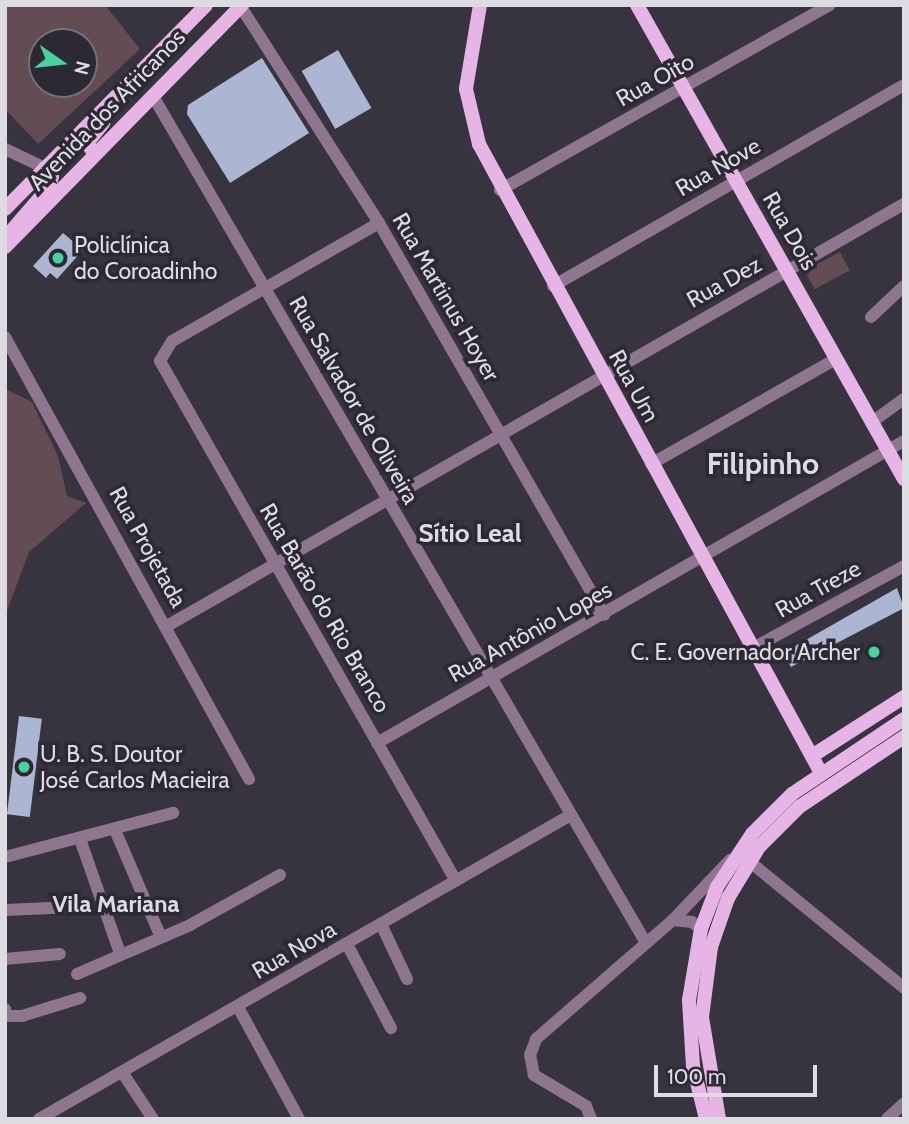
<!DOCTYPE html>
<html>
<head>
<meta charset="utf-8">
<style>
  body { margin:0 }
  #map { position:relative; width:909px; height:1124px; overflow:hidden; background:#37333f; font-family:Cabin,sans-serif }
  div>[style] { position:absolute }
  .green>* { inset:0; background:#644c55; transform-origin:0 0 }
  .building>* { inset:0; background:#acb5d1; transform-origin:0 0 }
  .minor>* { height:12px; margin:-6px; padding:0 6px; transform-origin:6px; border-radius:6px; background:#8e768e }
  .major>* { height:14px; margin:-7px; padding:0 7px; transform-origin:7px; border-radius:7px; background:#e6b5e6 }
  .dots>* { width:19px; height:19px; translate:-50% -50%; box-sizing:border-box; border:4px solid #2d2934; border-radius:50% }
  span { translate:-50% -50%; white-space:nowrap; text-align:center; line-height:1.15; -webkit-text-stroke:7px #2d2934; paint-order:stroke }
  .street-label { font-size:23px; color:#dedce3 }
  .poi-label { font-size:23px; color:#dedce3 }
  .left { translate:0 -50%; text-align:left }
  .right { translate:-100% -50%; text-align:right }
  .neighbourhood-label { font-size:24px; color:#dedce3; font-weight:700 }
  .quarter-label { font-size:26px; color:#dedce3; font-weight:700 }
  .district-label { font-size:30px; color:#dedce3; font-weight:700 }
  .frame { position:absolute; inset:0; border:7px solid #dedce3; pointer-events:none }
  .north { position:absolute; left:28px; top:28px; width:70px; height:70px; box-sizing:border-box; background:#2d2934; border:2px solid #74717a; border-radius:50%; rotate:104deg; font-size:19px; font-weight:700; line-height:28px; text-align:center; color:#dedce3 }
  .north::after { content:''; display:block; margin:auto; width:24px; height:32px; background:#46d49e; clip-path:polygon(50% 0,100% 100%,50% 72%,0 100%) }
  .scale { position:absolute; left:654px; top:1065px; width:163px; height:32px; box-sizing:border-box; border:4px solid #dedce3; border-top:0; padding-left:9px; font-size:21px; line-height:24px; white-space:nowrap; color:#dedce3; -webkit-text-stroke:5px #2d2934; paint-order:stroke }
</style>
</head>
<body>
<div id="map">
  <div class="green">
    <i style="clip-path:polygon(evenodd,7px 5px,105px 5px,140px 49px,38px 144px,5px 109px,7px 5px,42px 42px,84px 42px,84px 84px,42px 84px,42px 42px)"></i>
    <i style="left:840px;top:252px;width:21px;height:40px;rotate:62deg"></i>
    <i style="clip-path:polygon(5px 389px,32px 402px,58px 456px,67px 496px,86px 503px,29px 552px,5px 616px)"></i>
  </div>
  <div class="building">
    <i style="left:338px;top:50px;width:67px;height:42px;rotate:60deg"></i>
    <i style="clip-path:polygon(262px 58px,309px 133px,230px 183px,187px 114px,188px 105px)"></i>
    <i style="clip-path:polygon(63px 233px,83px 250px,57px 279px,50px 273px,46px 278px,33px 266px)"></i>
    <i style="clip-path:polygon(897px 588px,904px 608px,791px 667px,783px 653px)"></i>
    <i style="left:19px;top:716px;width:23px;height:99px;rotate:7deg"></i>
  </div>
  <div class="minor">
    <i style="left:241px;top:7px;width:256px;rotate:57.4deg"></i>
    <i style="left:379px;top:223px;width:452px;rotate:60.1deg"></i>
    <i style="left:153px;top:96px;width:980px;rotate:59.8deg"></i>
    <i style="left:5px;top:149px;width:44px;rotate:25.4deg"></i>
    <i style="left:500px;top:190px;width:378px;rotate:-29.3deg"></i>
    <i style="left:379px;top:223px;width:238px;rotate:150.3deg"></i>
    <i style="left:172px;top:341px;width:23px;rotate:121deg"></i>
    <i style="left:160px;top:361px;width:598px;rotate:60.35deg"></i>
    <i style="left:553px;top:286px;width:404px;rotate:-29.8deg"></i>
    <i style="left:871px;top:317px;width:45px;rotate:-43.2deg"></i>
    <i style="left:5px;top:337px;width:505px;rotate:61.1deg"></i>
    <i style="left:872px;top:422px;width:39px;rotate:-36deg"></i>
    <i style="left:651px;top:464px;width:213px;rotate:-29.6deg"></i>
    <i style="left:167px;top:626px;width:849px;rotate:-29.8deg"></i>
    <i style="left:753px;top:648px;width:172px;rotate:-28.5deg"></i>
    <i style="left:377px;top:743px;width:607px;rotate:-29.82deg"></i>
    <i style="left:115px;top:830px;width:114px;rotate:66.8deg"></i>
    <i style="left:80px;top:839px;width:121px;rotate:70.7deg"></i>
    <i style="left:5px;top:857px;width:174px;rotate:-14.7deg"></i>
    <i style="left:749px;top:861px;width:200px;rotate:39.3deg"></i>
    <i style="left:5px;top:910px;width:68px;rotate:-2.5deg"></i>
    <i style="left:673px;top:920px;width:19px;rotate:6deg"></i>
    <i style="left:692px;top:922px;width:11px;rotate:38deg"></i>
    <i style="left:381px;top:924px;width:61px;rotate:64.7deg"></i>
    <i style="left:347px;top:944px;width:95px;rotate:62.4deg"></i>
    <i style="left:5px;top:959px;width:55px;rotate:-5.2deg"></i>
    <i style="left:77px;top:974px;width:123px;rotate:-23.4deg"></i>
    <i style="left:190px;top:925px;width:103px;rotate:-29.1deg"></i>
    <i style="left:238px;top:1007px;width:128px;rotate:61.4deg"></i>
    <i style="left:5px;top:1009px;width:7px;rotate:74deg"></i>
    <i style="left:7px;top:1016px;width:15px"></i>
    <i style="left:22px;top:1016px;width:61px;rotate:-17.2deg"></i>
    <i style="left:124px;top:1075px;width:53px;rotate:56.6deg"></i>
    <i style="left:39px;top:1119px;width:610px;rotate:-29.76deg"></i>
    <i style="left:591px;top:1119px;width:14px;rotate:-111deg"></i>
    <i style="left:586px;top:1106px;width:61px;rotate:-149.2deg"></i>
    <i style="left:534px;top:1075px;width:20px;rotate:-101deg"></i>
    <i style="left:530px;top:1055px;width:17px;rotate:-69deg"></i>
    <i style="left:536px;top:1039px;width:181px;rotate:-41deg"></i>
    <i style="left:673px;top:920px;width:83px;rotate:-46.5deg"></i>
    <i style="left:887px;top:1119px;width:23px;rotate:-43deg"></i>
  </div>
  <div class="major">
    <i style="left:480px;top:5px;width:85px;rotate:99.5deg"></i>
    <i style="left:466px;top:89px;width:57px;rotate:76.7deg"></i>
    <i style="left:479px;top:144px;width:716px;rotate:61.47deg"></i>
    <i style="left:637px;top:5px;width:544px;rotate:60.61deg"></i>
    <i style="left:95px;top:154px;width:14px;rotate:-126deg"></i>
    <i style="left:87px;top:143px;width:26px;rotate:-51deg"></i>
    <i style="left:5px;top:209px;width:286px;rotate:-45.4deg"></i>
    <i style="left:6px;top:237px;width:67px;rotate:-49.2deg"></i>
    <i style="left:50px;top:186px;width:10px;rotate:-79deg"></i>
    <i style="left:52px;top:176px;width:11px;rotate:-131deg"></i>
    <i style="left:5px;top:247px;width:339px;rotate:-45.6deg"></i>
    <i style="left:812px;top:756px;width:109px;rotate:-32.7deg"></i>
    <i style="left:706px;top:1119px;width:55px;rotate:-103.8deg"></i>
    <i style="left:693px;top:1066px;width:66px;rotate:-93.5deg"></i>
    <i style="left:689px;top:1000px;width:72px;rotate:-80.4deg"></i>
    <i style="left:701px;top:929px;width:45px;rotate:-69.1deg"></i>
    <i style="left:717px;top:887px;width:64px;rotate:-56.6deg"></i>
    <i style="left:752px;top:834px;width:57px;rotate:-45deg"></i>
    <i style="left:792px;top:794px;width:135px;rotate:-33.8deg"></i>
    <i style="left:719px;top:1119px;width:103px;rotate:-99.5deg"></i>
    <i style="left:702px;top:1017px;width:71px;rotate:-82.7deg"></i>
    <i style="left:711px;top:947px;width:52px;rotate:-70.9deg"></i>
    <i style="left:728px;top:898px;width:60px;rotate:-58.7deg"></i>
    <i style="left:759px;top:847px;width:57px;rotate:-45deg"></i>
    <i style="left:799px;top:807px;width:126px;rotate:-33.7deg"></i>
  </div>
  <div class="dots">
    <i style="left:58px;top:258px;background:#46d49e"></i>
    <i style="left:874px;top:652px;background:#46d49e"></i>
    <i style="left:24px;top:767px;background:#46d49e"></i>
  </div>
  <div class="street-label">
    <span style="left:655px;top:80px;rotate:-29deg">Rua Oito</span>
    <span style="left:107px;top:110px;rotate:-46deg">Avenida dos Africanos</span>
    <span style="left:718px;top:167px;rotate:-30deg">Rua Nove</span>
    <span style="left:790px;top:231px;rotate:60deg">Rua Dois</span>
    <span style="left:724px;top:282px;rotate:-29deg">Rua Dez</span>
    <span style="left:446px;top:297px;rotate:60deg">Rua Martinus Hoyer</span>
    <span style="left:634px;top:386px;rotate:61deg">Rua Um</span>
    <span style="left:354px;top:400px;rotate:60deg">Rua Salvador de Oliveira</span>
    <span style="left:148px;top:547px;rotate:61deg">Rua Projetada</span>
    <span style="left:818px;top:589px;rotate:-29deg">Rua Treze</span>
    <span style="left:325px;top:608px;rotate:60deg">Rua Barão do Rio Branco</span>
    <span style="left:530px;top:632px;rotate:-29deg">Rua Antônio Lopes</span>
    <span style="left:294px;top:950px;rotate:-30deg">Rua Nova</span>
  </div>
  <div class="poi-label">
    <span class="left" style="left:74px;top:258px">Policlínica<br>do Coroadinho</span>
    <span class="right" style="left:860px;top:652px">C. E. Governador Archer</span>
    <span class="left" style="left:40px;top:767px">U. B. S. Doutor<br>José Carlos Macieira</span>
  </div>
  <div class="neighbourhood-label">
    <span style="left:116px;top:904px">Vila Mariana</span>
  </div>
  <div class="quarter-label">
    <span style="left:470px;top:534px">Sítio Leal</span>
  </div>
  <div class="district-label">
    <span style="left:763px;top:464px">Filipinho</span>
  </div>
  <div class="frame"></div>
  <div class="north">N</div>
  <div class="scale">100 m</div>
</div>
</body>
</html>
